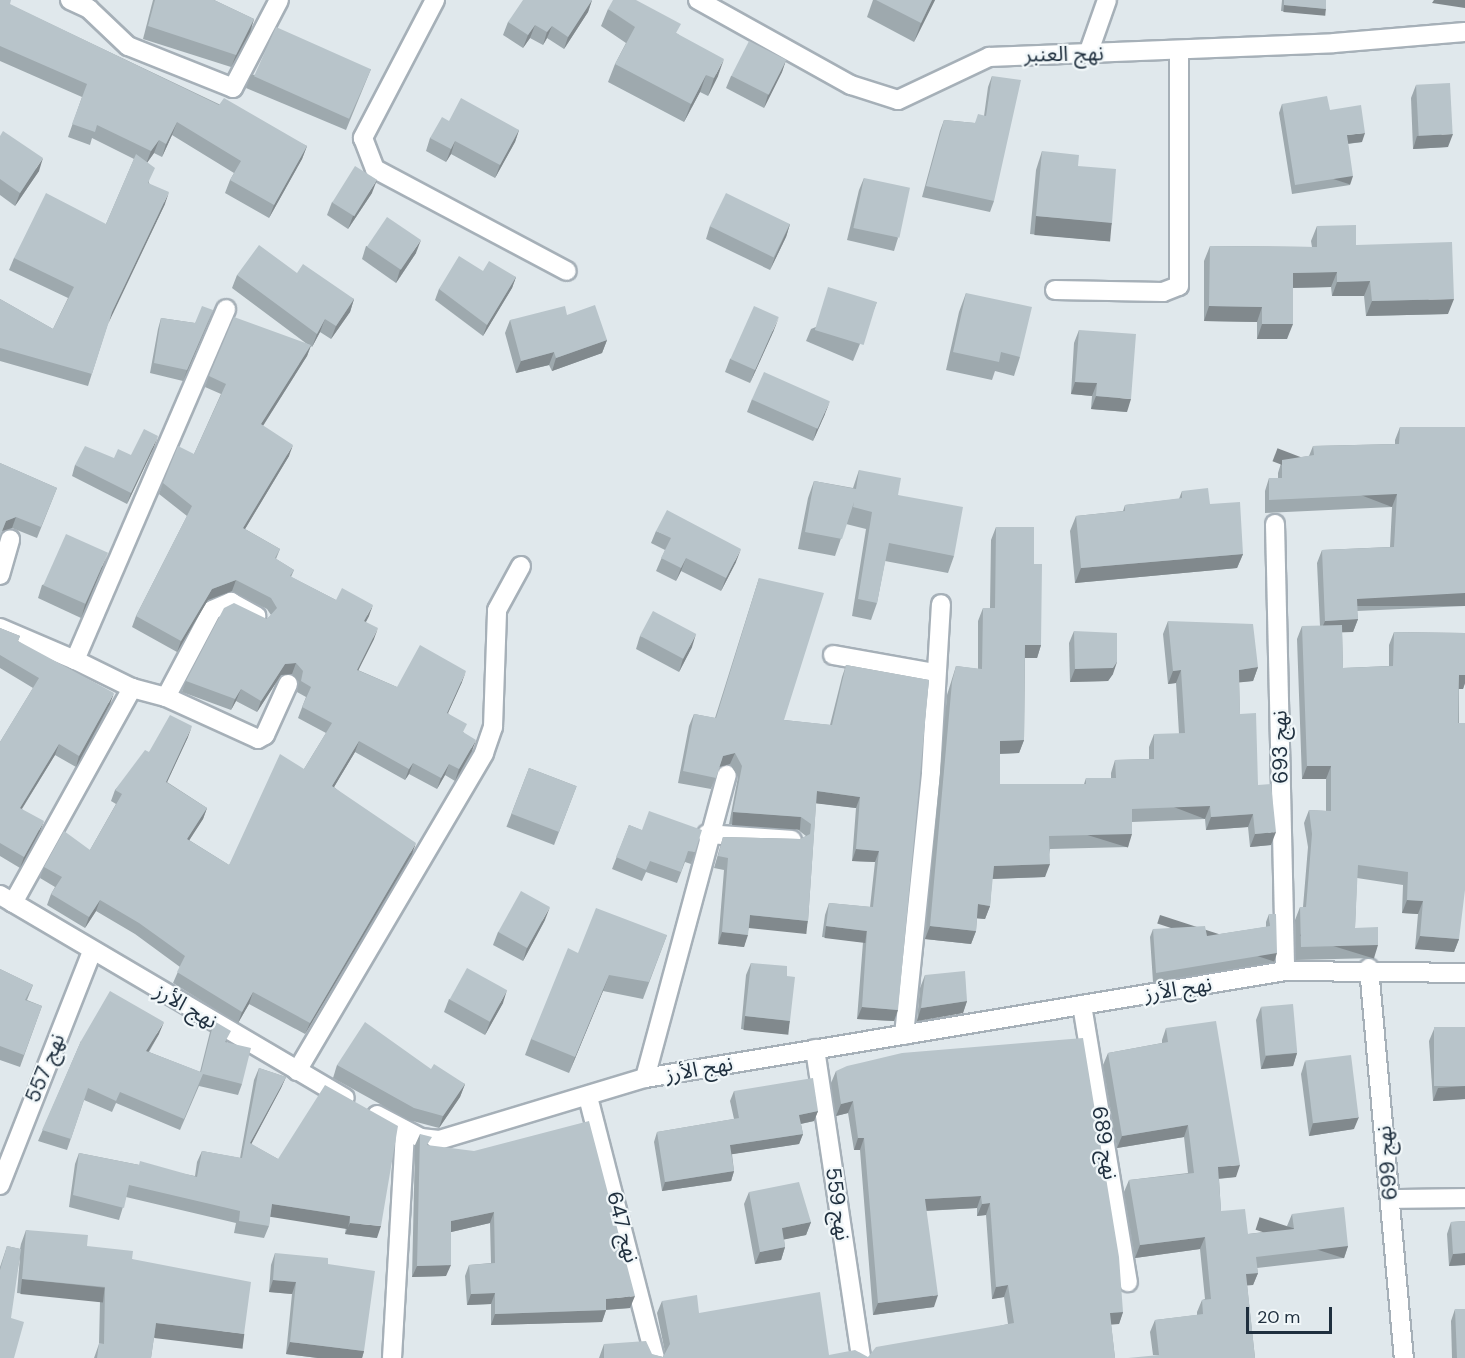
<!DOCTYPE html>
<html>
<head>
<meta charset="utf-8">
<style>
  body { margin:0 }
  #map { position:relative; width:1465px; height:1358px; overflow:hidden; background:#e0e8ec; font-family:"DM Sans","Noto Sans Arabic",sans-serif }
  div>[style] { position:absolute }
  .roads { filter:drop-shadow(2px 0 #a6b0b8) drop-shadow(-2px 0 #a6b0b8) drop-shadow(0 2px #a6b0b8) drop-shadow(0 -2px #a6b0b8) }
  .minor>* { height:18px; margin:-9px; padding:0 9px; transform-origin:9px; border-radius:9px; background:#fff }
  .wall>* { inset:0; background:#9ea9ae; transform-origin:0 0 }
  .shaded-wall>* { inset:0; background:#81898d; transform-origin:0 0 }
  .building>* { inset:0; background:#b8c4ca; transform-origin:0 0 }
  span { translate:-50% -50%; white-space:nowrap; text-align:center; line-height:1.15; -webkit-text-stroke:4.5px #f1f7f9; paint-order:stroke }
  .street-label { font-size:21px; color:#1f2f3e }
  .scale { position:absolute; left:1246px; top:1307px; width:86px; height:27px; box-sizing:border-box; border:3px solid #1f2f3e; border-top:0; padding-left:8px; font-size:18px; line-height:21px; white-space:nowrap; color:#1f2f3e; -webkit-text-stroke:4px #f1f7f9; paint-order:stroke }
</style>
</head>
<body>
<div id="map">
  <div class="roads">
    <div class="minor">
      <i style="left:70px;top:0;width:21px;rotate:25deg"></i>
      <i style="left:89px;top:9px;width:54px;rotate:43.5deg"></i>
      <i style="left:128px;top:46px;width:113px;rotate:21.8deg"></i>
      <i style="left:233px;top:88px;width:99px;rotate:-62.4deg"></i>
      <i style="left:435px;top:0;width:156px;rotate:117.6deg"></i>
      <i style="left:363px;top:138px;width:33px;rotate:69deg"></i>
      <i style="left:375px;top:169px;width:217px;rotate:28deg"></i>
      <i style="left:698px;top:0;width:175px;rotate:29.1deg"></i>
      <i style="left:851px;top:85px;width:49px;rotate:17.7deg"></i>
      <i style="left:898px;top:100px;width:101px;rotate:-25.3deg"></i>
      <i style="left:989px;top:57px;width:345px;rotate:-2.3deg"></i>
      <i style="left:1334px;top:43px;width:131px;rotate:-4.8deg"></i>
      <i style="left:1088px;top:54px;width:57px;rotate:-70.6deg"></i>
      <i style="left:1055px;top:290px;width:108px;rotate:1.1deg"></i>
      <i style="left:1163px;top:292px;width:17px;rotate:-21deg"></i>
      <i style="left:1179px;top:286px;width:236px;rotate:-90deg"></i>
      <i style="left:1275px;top:524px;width:447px;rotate:88.7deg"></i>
      <i style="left:0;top:575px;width:37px;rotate:-74deg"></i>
      <i style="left:0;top:628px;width:82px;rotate:23.1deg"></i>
      <i style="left:833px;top:655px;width:103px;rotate:10.1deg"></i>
      <i style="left:132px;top:688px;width:35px;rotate:15deg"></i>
      <i style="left:166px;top:697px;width:101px;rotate:24.5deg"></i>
      <i style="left:258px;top:739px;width:8px;rotate:-30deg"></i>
      <i style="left:265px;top:735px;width:56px;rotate:-65.7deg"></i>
      <i style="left:166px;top:697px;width:98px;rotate:-62.1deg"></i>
      <i style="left:212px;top:610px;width:21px;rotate:-23deg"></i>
      <i style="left:231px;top:602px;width:29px;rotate:29deg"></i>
      <i style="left:707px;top:834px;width:85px;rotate:4deg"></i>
      <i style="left:0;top:895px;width:400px;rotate:30.5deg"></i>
      <i style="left:13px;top:903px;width:246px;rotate:-61deg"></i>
      <i style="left:132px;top:688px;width:64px;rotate:-153.8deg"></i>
      <i style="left:75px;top:660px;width:382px;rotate:-66.7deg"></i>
      <i style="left:1369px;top:968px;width:392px;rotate:84.9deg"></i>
      <i style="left:1082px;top:1005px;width:281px;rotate:80.6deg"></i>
      <i style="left:904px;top:1035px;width:264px;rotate:-84.1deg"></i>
      <i style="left:931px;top:772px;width:168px;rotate:-86.6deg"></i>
      <i style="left:815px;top:1049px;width:312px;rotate:81.5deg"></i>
      <i style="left:297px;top:1071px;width:369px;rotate:-59.5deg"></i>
      <i style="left:484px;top:753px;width:28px;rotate:-71deg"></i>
      <i style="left:493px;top:727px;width:117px;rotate:-88deg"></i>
      <i style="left:497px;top:610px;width:50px;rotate:-61.4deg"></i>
      <i style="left:645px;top:1078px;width:314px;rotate:-74.9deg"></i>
      <i style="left:588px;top:1097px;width:269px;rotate:75.6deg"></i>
      <i style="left:377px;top:1115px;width:50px;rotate:27.6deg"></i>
      <i style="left:421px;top:1138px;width:18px;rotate:6deg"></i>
      <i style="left:439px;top:1140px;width:215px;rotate:-16.8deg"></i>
      <i style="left:645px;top:1078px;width:649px;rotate:-9.49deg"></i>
      <i style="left:1285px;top:971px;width:180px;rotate:0.6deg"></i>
      <i style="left:0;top:1185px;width:251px;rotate:-68.5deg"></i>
      <i style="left:1391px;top:1199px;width:74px;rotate:-0.8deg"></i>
      <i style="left:392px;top:1358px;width:227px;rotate:-86.7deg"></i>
    </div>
  </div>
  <div class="wall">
    <i style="clip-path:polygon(0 0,307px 146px,302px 159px,269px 218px,225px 193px,230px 180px,234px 173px,172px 135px,162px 157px,154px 153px,147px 163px,149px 183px,165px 204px,109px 320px,88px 386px,0 361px,0 299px,53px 329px,68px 298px,9px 270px,14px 258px,106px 224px,134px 159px,92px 138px,90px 145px,68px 137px,82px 97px,0 61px)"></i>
    <i style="clip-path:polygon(153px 0,214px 0,254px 19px,250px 32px,231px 67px,143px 39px)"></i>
    <i style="clip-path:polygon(592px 0,588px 12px,564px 49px,547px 38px,543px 45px,530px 38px,523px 48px,503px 35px,508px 22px)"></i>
    <i style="clip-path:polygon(873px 0,935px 0,914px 42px,867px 17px)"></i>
    <i style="clip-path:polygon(1282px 0,1326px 0,1326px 9px,1323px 15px,1281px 11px)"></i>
    <i style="clip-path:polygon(608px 9px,678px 34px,718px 76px,708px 96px,700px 92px,684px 122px,608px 82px,615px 64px,626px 43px,601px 26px)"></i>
    <i style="clip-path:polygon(786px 60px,782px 72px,764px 108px,726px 88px,731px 76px)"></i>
    <i style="clip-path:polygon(371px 69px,346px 130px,246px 88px,251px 75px)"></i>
    <i style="clip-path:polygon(992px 76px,994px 201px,990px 212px,922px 197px,940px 131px,944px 120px,975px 123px,984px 116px,988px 87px)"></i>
    <i style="clip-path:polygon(1416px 85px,1448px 147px,1413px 149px,1411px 98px)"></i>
    <i style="clip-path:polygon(1282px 104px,1362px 142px,1348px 144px,1350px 185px,1292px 194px,1279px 113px)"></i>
    <i style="clip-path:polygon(449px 121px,519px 130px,515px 142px,495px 178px,451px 154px,446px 162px,426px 151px,430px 138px)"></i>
    <i style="clip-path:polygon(0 136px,39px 171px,15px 206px,0 195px)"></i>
    <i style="clip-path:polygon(1042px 151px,1112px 223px,1105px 241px,1030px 234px,1036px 170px)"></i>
    <i style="clip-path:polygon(864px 178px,898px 238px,894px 251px,847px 240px,859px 190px)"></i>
    <i style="clip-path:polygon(372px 193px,348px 229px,327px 215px,332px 202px)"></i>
    <i style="clip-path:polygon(790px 224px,786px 237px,770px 270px,706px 239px,710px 226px)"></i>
    <i style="clip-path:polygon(1317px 226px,1356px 245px,1448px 314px,1366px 316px,1364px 296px,1332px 296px,1331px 287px,1293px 288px,1287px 339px,1257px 339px,1257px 322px,1204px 321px,1204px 261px,1210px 246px,1312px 247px,1311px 241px)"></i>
    <i style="clip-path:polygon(366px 246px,416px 253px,396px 283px,362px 259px)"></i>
    <i style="clip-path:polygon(483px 271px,516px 277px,512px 288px,483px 336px,435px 300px,439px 289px)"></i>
    <i style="clip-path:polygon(297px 273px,354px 299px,350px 312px,331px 339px,320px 332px,312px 347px,311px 346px,307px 356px,263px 426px,289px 456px,245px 529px,280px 549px,276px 559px,294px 570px,291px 577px,336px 600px,369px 616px,366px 622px,374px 639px,358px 670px,397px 687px,462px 682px,448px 713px,464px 733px,472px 751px,455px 781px,445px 775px,437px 789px,409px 774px,405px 780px,355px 752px,334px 787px,412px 854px,305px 1034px,249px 1004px,238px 1023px,173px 983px,180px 967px,135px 934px,96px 911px,85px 928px,47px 905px,51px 894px,55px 887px,40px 878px,44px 867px,90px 850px,116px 804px,111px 801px,115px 790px,149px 752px,188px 737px,167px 782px,207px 808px,203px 819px,189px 840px,229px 865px,304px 769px,326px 733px,298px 718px,306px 697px,297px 692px,299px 682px,292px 674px,281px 675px,257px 712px,236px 701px,231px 710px,182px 692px,186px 681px,267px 619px,271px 615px,267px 609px,232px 591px,208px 600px,177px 652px,132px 627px,136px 616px,187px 516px,159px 494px,163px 483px,194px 454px,221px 394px,205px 387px,209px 376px,307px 344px,232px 288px,237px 275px)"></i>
    <i style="clip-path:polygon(966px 293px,1020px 357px,1014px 376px,995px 371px,992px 380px,946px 370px,959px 312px)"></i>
    <i style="clip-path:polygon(877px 302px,853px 361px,806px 341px,811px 329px)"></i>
    <i style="clip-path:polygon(213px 310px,183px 381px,150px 373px,158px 329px,161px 318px,195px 323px)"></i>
    <i style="clip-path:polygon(567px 315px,607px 340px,602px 353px,552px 371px,549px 365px,516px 373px,505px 333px,510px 320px)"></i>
    <i style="clip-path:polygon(774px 330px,750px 383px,725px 372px,730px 359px)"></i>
    <i style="clip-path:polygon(1079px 330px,1127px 412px,1091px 409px,1092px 396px,1071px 394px,1074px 343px)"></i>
    <i style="clip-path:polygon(752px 399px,825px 414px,813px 441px,747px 412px)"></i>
    <i style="clip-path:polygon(1400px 427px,1465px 427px,1465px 606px,1357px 611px,1358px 619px,1353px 632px,1342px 632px,1343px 668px,1389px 666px,1389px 645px,1394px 632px,1465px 633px,1465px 683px,1463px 689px,1459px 689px,1459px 939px,1454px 952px,1415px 949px,1418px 914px,1402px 913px,1403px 885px,1357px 878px,1355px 928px,1374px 958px,1296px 960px,1295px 920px,1300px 907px,1303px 907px,1308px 847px,1304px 823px,1309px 810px,1326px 811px,1326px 779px,1302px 779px,1297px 639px,1302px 626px,1320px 626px,1317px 563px,1322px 550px,1390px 547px,1392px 507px,1265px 513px,1265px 491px,1269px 478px,1278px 478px,1278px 473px,1282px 460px,1309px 456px,1313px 446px,1395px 444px,1395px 440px)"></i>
    <i style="clip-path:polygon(154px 447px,127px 504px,72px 476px,75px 465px,131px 455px)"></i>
    <i style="clip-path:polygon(0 463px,57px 488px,37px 538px,12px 528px,2px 531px)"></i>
    <i style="clip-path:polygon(859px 470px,898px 495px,954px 556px,948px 573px,885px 561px,877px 603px,871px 620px,852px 616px,866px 529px,846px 524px,835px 556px,798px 549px,808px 498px,814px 481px,853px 488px)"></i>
    <i style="clip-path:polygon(1182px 491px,1210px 504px,1243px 554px,1237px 568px,1075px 583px,1070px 531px,1076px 516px,1123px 511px,1125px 505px,1179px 499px)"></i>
    <i style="clip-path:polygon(996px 527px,1034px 564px,1041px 645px,1037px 658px,1025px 658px,1024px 740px,1019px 753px,1000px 754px,1000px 784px,1084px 784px,1086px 778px,1111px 778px,1111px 773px,1115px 760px,1149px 759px,1149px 747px,1154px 734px,1179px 734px,1176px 683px,1168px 684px,1163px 634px,1168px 621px,1258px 667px,1253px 681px,1239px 682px,1240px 714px,1258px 785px,1271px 845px,1250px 847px,1248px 827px,1206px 830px,1205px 819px,1132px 822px,1128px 847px,1050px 849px,1045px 877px,992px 879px,990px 906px,985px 919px,977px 918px,976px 931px,971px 944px,925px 939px,947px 695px,956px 666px,978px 669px,978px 621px,983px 608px,990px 608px,991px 540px)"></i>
    <i style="clip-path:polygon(656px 531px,736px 562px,721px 591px,681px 571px,676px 581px,656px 571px,665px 550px,651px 543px)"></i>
    <i style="clip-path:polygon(103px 566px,81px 618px,38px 598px,42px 585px)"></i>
    <i style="clip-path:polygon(759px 578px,784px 720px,830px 725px,842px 677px,846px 665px,929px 680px,894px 1021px,857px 1019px,863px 942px,822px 937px,825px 915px,829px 903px,870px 907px,875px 862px,852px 861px,856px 808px,816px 803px,808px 921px,804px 933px,749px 927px,744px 947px,718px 944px,724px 870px,714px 868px,723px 837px,800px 839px,806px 836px,797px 829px,729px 824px,738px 777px,730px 764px,719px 767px,711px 789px,678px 783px,689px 726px,694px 714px,715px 718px)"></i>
    <i style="clip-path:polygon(0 628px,20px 636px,18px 641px,110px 704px,76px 767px,55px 755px,22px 809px,40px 831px,20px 868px,0 856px,0 742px,33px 688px,0 668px)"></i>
    <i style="clip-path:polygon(1074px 631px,1113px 674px,1108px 681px,1070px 682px,1069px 643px)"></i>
    <i style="clip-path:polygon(640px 636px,692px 647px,679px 672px,636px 649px)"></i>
    <i style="left:529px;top:768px;width:51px;height:63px;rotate:21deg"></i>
    <i style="clip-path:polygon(629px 825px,695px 852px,691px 864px,685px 862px,677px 883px,646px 872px,642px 881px,612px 869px)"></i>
    <i style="clip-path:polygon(1269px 914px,1274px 962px,1153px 982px,1150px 937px,1153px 929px,1207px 936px,1266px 927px,1266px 922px)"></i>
    <i style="clip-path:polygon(545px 920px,523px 961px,493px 945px,498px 932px)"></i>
    <i style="clip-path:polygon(667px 935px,643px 999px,603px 991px,569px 1073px,525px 1055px,531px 1039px,578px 953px)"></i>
    <i style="clip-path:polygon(751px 963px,787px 976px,790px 1021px,786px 1034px,741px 1029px,746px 975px)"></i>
    <i style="clip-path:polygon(0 969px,33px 985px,27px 1000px,42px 1006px,20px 1067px,0 1060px)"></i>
    <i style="clip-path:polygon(925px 975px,967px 1001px,963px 1013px,917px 1021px,920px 988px)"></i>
    <i style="clip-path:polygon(449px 999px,503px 1003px,485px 1035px,444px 1012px)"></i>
    <i style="clip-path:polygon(1261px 1007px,1297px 1053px,1293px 1066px,1261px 1069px,1256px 1020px)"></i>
    <i style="clip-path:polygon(214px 1021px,227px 1042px,242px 1084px,238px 1095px,199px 1086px,180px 1130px,116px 1103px,112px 1112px,84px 1100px,67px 1150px,38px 1141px,81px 1041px,159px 1034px,149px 1052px,200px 1072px,210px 1032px)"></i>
    <i style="clip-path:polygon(1465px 1027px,1465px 1099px,1433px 1101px,1429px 1041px,1434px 1029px)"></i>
    <i style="clip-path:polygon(1166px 1028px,1236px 1177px,1219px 1179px,1221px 1211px,1248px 1234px,1288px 1229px,1287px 1226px,1292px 1214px,1348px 1246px,1344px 1258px,1257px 1268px,1258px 1273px,1253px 1285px,1247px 1285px,1255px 1358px,1153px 1355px,1150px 1332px,1155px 1320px,1197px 1315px,1197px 1312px,1202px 1300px,1205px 1299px,1200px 1249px,1135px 1258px,1124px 1192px,1129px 1180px,1188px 1173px,1184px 1137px,1117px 1148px,1103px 1065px,1108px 1053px,1162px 1043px,1162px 1040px)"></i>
    <i style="clip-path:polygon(1305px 1061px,1354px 1129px,1309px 1136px,1301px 1074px)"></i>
    <i style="clip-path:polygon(337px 1065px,431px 1069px,465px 1084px,460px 1097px,439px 1128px,409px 1120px,333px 1078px)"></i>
    <i style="clip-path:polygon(259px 1068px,286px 1077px,281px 1088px,251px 1144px,278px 1159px,377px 1238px,345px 1234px,346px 1227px,270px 1216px,269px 1226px,264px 1238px,234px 1233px,236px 1223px,126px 1197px,119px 1220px,69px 1207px,75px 1164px,79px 1153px,195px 1176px,197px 1162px,202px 1151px,240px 1158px,254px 1080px)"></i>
    <i style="clip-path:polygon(836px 1071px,1123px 1312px,1119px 1324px,1111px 1324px,1115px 1358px,599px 1358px,604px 1344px,663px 1357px,665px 1352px,657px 1313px,662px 1301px,829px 1355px,868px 1357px,1008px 1324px,1004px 1297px,992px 1299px,986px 1215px,977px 1216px,977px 1208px,926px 1211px,934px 1307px,873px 1315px,860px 1150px,854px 1150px,848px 1113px,836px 1116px,831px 1083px)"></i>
    <i style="clip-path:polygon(734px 1091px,818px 1111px,814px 1121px,801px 1124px,803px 1134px,799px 1144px,732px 1154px,734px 1171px,731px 1181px,662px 1191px,654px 1142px,657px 1132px,734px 1119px,730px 1101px)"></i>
    <i style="clip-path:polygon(420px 1134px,429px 1145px,630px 1308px,606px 1310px,602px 1322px,491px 1325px,491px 1304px,467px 1305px,465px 1276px,469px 1265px,491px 1263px,490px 1223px,451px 1232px,446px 1276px,412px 1277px,415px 1145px)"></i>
    <i style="clip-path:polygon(749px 1192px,811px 1222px,806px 1235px,784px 1239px,785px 1247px,781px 1260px,755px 1264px,744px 1204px)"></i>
    <i style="clip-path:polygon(1465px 1221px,1465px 1267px,1465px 1265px,1449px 1266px,1447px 1234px,1451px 1222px)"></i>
    <i style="clip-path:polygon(26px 1230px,132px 1259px,239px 1348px,154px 1337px,151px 1358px,94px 1358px,99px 1344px,100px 1301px,17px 1293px,20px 1257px,0 1358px,0 1267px,7px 1246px,20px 1249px,21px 1244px)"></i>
    <i style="clip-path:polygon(275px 1253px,364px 1351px,362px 1358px,318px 1358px,286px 1354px,292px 1294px,269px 1292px,271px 1265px)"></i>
    <i style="clip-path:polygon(1455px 1309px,1465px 1358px,1452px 1358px,1451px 1321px)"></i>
  </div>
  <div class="shaded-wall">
    <i style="clip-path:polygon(592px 0,588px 12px,564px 49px,568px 37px)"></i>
    <i style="clip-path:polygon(932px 0,935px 0,914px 42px,921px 23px)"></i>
    <i style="clip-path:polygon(1434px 0,1465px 0,1465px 8px,1432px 3px)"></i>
    <i style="left:1284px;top:5px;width:42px;height:7px;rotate:5deg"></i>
    <i style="clip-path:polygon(254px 19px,250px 32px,231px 67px,236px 55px)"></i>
    <i style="clip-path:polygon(535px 25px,530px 38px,523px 48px,528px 35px)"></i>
    <i style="clip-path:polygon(552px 26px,547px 38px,543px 45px,547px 32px)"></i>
    <i style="clip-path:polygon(724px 59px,718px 76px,708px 96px,714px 78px)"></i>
    <i style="clip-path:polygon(786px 60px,782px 72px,764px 108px,768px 95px)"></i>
    <i style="clip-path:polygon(706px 75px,700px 92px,684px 122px,691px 104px)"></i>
    <i style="clip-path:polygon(177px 122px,172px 135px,162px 157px,166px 144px)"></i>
    <i style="clip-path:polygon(519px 130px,515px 142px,495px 178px,500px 165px)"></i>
    <i style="clip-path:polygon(1365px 133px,1362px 142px,1344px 144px,1347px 135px)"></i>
    <i style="clip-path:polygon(1453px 134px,1448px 147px,1413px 149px,1417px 136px)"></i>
    <i style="clip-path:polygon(159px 140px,154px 153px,146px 164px,151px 151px)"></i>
    <i style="clip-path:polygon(455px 141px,451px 154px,446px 162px,451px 149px)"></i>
    <i style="clip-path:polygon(307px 146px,302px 159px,269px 218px,274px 205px)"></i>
    <i style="clip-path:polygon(43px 158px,39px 171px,15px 206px,20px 193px)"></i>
    <i style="left:1353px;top:176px;width:9px;height:59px;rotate:108deg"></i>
    <i style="clip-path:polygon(377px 180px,372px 193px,348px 229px,353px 216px)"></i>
    <i style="clip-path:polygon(169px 192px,165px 204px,108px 324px,112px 312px)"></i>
    <i style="left:1036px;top:216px;width:76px;height:19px;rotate:5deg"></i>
    <i style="clip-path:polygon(790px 224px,786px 237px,770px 270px,775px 257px)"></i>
    <i style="clip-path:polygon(421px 240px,416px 253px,396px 283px,400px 270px)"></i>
    <i style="clip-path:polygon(1337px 272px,1331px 287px,1288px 288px,1293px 273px)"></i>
    <i style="clip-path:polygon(516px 277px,512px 288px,483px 336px,487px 325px)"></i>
    <i style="clip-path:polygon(1370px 281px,1364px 296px,1332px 296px,1337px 282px)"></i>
    <i style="clip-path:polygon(354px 299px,350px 312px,331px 339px,336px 326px)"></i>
    <i style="clip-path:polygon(1454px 299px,1448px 314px,1366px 316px,1372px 301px)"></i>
    <i style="clip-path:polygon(1209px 306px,1262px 307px,1257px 322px,1204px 321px)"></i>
    <i style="clip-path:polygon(213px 310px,209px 320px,183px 381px,187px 370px)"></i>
    <i style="clip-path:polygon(779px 317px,774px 330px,750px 383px,755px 370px)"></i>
    <i style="clip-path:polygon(325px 319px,320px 332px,312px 347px,317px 334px)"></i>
    <i style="clip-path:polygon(1262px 324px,1293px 324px,1287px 339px,1257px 339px)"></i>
    <i style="clip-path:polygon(607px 340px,602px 353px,552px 371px,556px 358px)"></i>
    <i style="clip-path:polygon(311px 345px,307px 356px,257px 435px,261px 424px)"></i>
    <i style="clip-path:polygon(554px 352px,549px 365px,516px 373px,521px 361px)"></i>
    <i style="clip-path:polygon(1075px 382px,1097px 383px,1092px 396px,1071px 394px)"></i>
    <i style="clip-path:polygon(1096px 396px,1131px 399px,1127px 412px,1091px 409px)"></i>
    <i style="clip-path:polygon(830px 401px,825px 414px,813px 441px,817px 428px)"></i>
    <i style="clip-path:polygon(158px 436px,154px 447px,127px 504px,131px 493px)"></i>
    <i style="clip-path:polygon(293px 445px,289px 456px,239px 539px,243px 528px)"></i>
    <i style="left:1397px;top:494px;width:14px;height:128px;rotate:111deg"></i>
    <i style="clip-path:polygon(16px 517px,12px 528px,2px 531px,6px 521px)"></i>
    <i style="clip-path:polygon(741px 549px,736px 562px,721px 591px,726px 578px)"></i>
    <i style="clip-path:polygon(108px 553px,103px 566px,81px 618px,85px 605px)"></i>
    <i style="clip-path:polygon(1243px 554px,1237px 568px,1075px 583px,1081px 568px)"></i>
    <i style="clip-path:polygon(686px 558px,681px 571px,676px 581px,681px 568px)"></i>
    <i style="clip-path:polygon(236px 580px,232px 591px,208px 600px,177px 652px,181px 641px,212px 589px)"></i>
    <i style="left:1465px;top:593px;width:13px;height:108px;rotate:90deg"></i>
    <i style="clip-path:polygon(373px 605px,369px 616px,360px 632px,364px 621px)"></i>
    <i style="clip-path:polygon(1358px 619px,1353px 632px,1320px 633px,1325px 621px)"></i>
    <i style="clip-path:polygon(378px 628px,374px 639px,353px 681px,357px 670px)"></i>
    <i style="clip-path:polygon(696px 634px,692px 647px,679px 672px,683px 659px)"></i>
    <i style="clip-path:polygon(1025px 645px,1041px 645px,1037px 658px,1021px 658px)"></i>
    <i style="clip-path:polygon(1117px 662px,1113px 674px,1108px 681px,1070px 682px,1075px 669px)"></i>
    <i style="clip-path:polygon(296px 663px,292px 674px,281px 675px,257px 712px,261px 701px,285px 664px)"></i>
    <i style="clip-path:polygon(1258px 667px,1253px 681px,1234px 683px,1239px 670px)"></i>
    <i style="clip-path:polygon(1181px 670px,1176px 683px,1168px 684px,1173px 671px)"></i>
    <i style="clip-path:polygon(466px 671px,462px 682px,443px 724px,447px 713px)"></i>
    <i style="clip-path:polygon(1459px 675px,1465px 675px,1465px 683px,1463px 689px,1454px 689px)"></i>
    <i style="clip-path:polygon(241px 689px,236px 701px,231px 710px,235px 699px)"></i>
    <i style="clip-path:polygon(114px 693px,110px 704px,76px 767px,79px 756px)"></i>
    <i style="clip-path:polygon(192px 726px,188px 737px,162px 793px,166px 782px)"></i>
    <i style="clip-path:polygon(476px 740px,472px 751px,455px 781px,459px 769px)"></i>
    <i style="clip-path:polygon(1024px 740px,1019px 753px,995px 754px,1000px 741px)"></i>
    <i style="clip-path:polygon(359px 741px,355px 752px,328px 797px,332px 786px)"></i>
    <i style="clip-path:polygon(59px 744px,55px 755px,16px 818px,20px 808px)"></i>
    <i style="clip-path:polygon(735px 753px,730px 764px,719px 767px,723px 756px)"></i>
    <i style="clip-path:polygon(413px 763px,409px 774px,405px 780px,409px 769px)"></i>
    <i style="clip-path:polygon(449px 764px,445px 775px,437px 789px,441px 778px)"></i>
    <i style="clip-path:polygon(1307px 766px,1331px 766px,1326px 779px,1302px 779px)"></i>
    <i style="clip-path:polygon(817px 791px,860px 797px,856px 808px,813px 803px)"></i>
    <i style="left:1210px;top:806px;width:14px;height:78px;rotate:111deg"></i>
    <i style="clip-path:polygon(207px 808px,203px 819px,183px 850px,187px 839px)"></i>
    <i style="left:733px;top:812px;width:68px;height:13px;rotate:4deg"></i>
    <i style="clip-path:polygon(1253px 814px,1248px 827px,1206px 830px,1211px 817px)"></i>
    <i style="clip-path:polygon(44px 821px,40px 831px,20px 868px,24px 857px)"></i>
    <i style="clip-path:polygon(1276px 832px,1271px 845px,1250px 847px,1255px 834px)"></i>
    <i style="left:1132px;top:834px;width:14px;height:83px;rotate:107deg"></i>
    <i style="clip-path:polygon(416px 843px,412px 854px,305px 1034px,310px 1023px)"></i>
    <i style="clip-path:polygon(856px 849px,879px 851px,875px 862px,852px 861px)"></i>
    <i style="clip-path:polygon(1050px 864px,1045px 877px,989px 879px,994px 866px)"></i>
    <i style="clip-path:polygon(100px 900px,96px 911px,85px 928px,89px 917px)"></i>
    <i style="clip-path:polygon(1407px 900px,1423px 901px,1418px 914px,1402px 913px)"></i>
    <i style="clip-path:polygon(978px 904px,990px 906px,985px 919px,973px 918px)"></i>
    <i style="clip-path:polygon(550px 907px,545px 920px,523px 961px,527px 948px)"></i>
    <i style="left:750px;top:915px;width:58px;height:13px;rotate:6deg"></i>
    <i style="left:826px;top:926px;width:41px;height:12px;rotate:7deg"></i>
    <i style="clip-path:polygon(930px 926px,976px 931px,971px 944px,925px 939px)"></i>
    <i style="clip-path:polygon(722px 932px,748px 935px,744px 947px,718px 944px)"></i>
    <i style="clip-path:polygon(1420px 936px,1459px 939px,1454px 952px,1415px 949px)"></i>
    <i style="left:1378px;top:945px;width:14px;height:77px;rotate:107deg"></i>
    <i style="left:1277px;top:953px;width:9px;height:123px;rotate:108deg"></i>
    <i style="clip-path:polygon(609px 975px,603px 991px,569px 1073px,575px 1057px)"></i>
    <i style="clip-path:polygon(507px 990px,503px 1003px,485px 1035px,490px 1022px)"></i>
    <i style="clip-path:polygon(253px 992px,249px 1004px,238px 1023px,242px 1012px)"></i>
    <i style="clip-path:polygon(967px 1001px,963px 1013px,917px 1021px,921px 1008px)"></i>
    <i style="clip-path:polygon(862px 1007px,898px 1010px,894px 1021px,857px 1019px)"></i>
    <i style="left:745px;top:1016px;width:45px;height:14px;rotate:6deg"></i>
    <i style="clip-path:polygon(164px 1022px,159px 1034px,142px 1062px,146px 1051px)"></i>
    <i style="clip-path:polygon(1297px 1053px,1293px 1066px,1261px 1069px,1266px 1056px)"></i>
    <i style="clip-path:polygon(286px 1077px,281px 1088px,246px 1154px,250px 1143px)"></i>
    <i style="clip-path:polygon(465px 1084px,460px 1097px,439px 1128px,443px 1116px)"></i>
    <i style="clip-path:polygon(1465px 1086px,1465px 1099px,1433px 1101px,1438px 1088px)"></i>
    <i style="clip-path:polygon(853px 1101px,848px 1113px,836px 1116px,841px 1104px)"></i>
    <i style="clip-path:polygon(818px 1111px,814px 1121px,795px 1125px,799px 1115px)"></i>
    <i style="clip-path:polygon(1359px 1117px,1354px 1129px,1309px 1136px,1313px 1123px)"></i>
    <i style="clip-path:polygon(1188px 1125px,1184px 1137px,1117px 1148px,1122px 1136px)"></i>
    <i style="clip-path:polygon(803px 1134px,799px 1144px,727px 1155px,730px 1145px)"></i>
    <i style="clip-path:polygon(858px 1138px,864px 1138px,860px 1150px,854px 1150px)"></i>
    <i style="clip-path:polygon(1240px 1165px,1236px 1177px,1213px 1179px,1218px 1167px)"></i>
    <i style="clip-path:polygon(734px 1171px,731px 1181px,662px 1191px,665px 1182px)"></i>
    <i style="clip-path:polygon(981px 1196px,977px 1208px,920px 1211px,925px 1199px)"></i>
    <i style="clip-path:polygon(990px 1203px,986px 1215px,977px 1216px,982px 1204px)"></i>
    <i style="left:272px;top:1204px;width:79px;height:13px;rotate:9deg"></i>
    <i style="clip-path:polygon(494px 1212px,490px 1223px,447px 1233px,451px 1221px)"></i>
    <i style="clip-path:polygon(811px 1222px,806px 1235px,777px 1241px,782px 1228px)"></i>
    <i style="clip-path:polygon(350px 1223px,381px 1226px,377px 1238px,345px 1234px)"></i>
    <i style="clip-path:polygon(1205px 1237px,1200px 1249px,1135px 1258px,1140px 1245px)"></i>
    <i style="left:1348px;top:1246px;width:13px;height:93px;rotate:108deg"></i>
    <i style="clip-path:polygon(785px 1247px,781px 1260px,755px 1264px,760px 1252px)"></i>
    <i style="clip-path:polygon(1465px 1253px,1465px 1265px,1449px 1266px,1453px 1254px)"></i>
    <i style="clip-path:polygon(451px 1265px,446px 1276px,412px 1277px,417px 1266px)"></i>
    <i style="clip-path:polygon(1258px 1273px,1253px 1285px,1241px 1286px,1246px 1274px)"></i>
    <i style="left:22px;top:1279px;width:83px;height:15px;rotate:6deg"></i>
    <i style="clip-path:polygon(273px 1280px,296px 1282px,292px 1294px,269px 1292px)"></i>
    <i style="clip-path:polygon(1008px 1285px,1004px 1297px,992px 1299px,996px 1287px)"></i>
    <i style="clip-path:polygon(495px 1293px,491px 1304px,467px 1305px,471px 1294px)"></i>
    <i style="clip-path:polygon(938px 1295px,934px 1307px,873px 1315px,878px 1303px)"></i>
    <i style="clip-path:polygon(635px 1296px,630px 1308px,602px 1310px,606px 1299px)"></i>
    <i style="clip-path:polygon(606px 1310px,602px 1322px,491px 1325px,495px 1314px)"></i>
    <i style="clip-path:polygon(1123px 1312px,1119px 1324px,1106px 1325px,1110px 1313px)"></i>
    <i style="left:156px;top:1323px;width:89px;height:15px;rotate:7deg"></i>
    <i style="clip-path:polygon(290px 1342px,364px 1351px,362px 1358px,318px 1358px,286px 1354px)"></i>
  </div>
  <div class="building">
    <i style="clip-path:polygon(0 0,11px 0,10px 4px,219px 105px,224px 98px,307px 146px,274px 205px,230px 180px,241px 161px,177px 122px,166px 144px,159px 140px,151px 151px,97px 125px,95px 132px,72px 124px,87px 84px,0 46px)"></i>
    <i style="clip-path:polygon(155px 0,214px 0,254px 19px,236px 55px,148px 26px)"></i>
    <i style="clip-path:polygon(523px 0,592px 0,568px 37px,552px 26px,547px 32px,535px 25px,528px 35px,508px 22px)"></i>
    <i style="clip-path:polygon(613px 0,636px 0,681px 24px,676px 33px,724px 59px,714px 78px,706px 75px,691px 104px,615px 64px,635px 27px,608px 9px)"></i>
    <i style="clip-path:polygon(876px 0,932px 0,921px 23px)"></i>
    <i style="clip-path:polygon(1284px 0,1326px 0,1326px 9px,1284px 5px)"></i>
    <i style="left:276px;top:27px;width:104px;height:54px;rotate:24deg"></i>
    <i style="left:749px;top:41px;width:42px;height:39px;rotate:27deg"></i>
    <i style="clip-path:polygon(992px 76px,1021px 80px,994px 201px,926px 186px,944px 120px,975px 123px,978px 114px,986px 116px)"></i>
    <i style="left:1450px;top:83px;width:51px;height:34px;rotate:87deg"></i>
    <i style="clip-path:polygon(1327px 96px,1330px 110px,1361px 105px,1365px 133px,1347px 135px,1353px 176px,1295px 185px,1282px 104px)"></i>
    <i style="clip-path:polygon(461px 98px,519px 130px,500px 165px,455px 141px,451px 149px,430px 138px,442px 117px,449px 121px)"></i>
    <i style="clip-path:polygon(3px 131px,43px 158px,20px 193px,0 179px,0 136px)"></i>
    <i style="clip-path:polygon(1042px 151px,1079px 155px,1078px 166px,1116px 169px,1112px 223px,1036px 216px)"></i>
    <i style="clip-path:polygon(136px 154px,155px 168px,148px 183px,169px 192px,112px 312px,92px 374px,0 348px,0 299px,53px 329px,74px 287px,14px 258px,46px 193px,106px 224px)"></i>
    <i style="left:355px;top:166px;width:26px;height:43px;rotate:32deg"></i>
    <i style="left:864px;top:178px;width:47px;height:51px;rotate:12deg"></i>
    <i style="left:726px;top:193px;width:71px;height:37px;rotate:26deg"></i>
    <i style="left:387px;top:217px;width:41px;height:36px;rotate:34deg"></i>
    <i style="clip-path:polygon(1356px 225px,1356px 245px,1452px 242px,1454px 299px,1372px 301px,1370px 281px,1337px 282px,1337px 272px,1293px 273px,1293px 324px,1262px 324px,1262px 307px,1209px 306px,1210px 246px,1317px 247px,1317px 226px)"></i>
    <i style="clip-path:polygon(259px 245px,297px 273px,303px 264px,354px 299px,336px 326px,325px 319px,317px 334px,237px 275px)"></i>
    <i style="clip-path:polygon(459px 256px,483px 271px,489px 261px,516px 277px,487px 325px,439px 289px)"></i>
    <i style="left:828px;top:287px;width:51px;height:45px;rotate:17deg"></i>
    <i style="clip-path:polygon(966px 293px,1032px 307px,1020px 357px,1001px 352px,999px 362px,953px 352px)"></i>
    <i style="clip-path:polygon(595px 305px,607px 340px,556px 358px,554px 352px,521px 361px,510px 320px,565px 306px,567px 315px)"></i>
    <i style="clip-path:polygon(202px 306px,213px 310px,187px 370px,154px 363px,161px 318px,195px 323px)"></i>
    <i style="left:754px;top:306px;width:27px;height:58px;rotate:24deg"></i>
    <i style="clip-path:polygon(234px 317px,311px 345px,261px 424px,293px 445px,243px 528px,280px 549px,275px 558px,294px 570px,290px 576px,336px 600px,342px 588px,373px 605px,364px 621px,378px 628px,357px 670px,397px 687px,420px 645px,466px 671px,447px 713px,467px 724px,463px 732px,476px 740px,459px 769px,449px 764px,441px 778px,413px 763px,409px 769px,359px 741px,332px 786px,416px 843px,310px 1023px,253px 992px,242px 1012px,177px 972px,185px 956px,139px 923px,100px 900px,89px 917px,51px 894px,62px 877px,44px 867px,64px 831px,90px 850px,122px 794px,115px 790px,145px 750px,149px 752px,170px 715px,192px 726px,166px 782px,207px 808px,187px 839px,229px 865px,280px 754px,304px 769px,332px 723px,302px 707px,311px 687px,301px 681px,303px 671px,296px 663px,285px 664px,261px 701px,241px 689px,235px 699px,186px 681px,224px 608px,234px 603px,267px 619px,277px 608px,271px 598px,236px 580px,212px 589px,181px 641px,136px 616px,192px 506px,163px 483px,178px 446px,194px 454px,226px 384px,209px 376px)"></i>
    <i style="clip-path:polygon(1079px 330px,1136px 334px,1131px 399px,1096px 396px,1097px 383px,1075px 382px)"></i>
    <i style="left:764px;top:372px;width:72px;height:30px;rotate:24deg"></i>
    <i style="clip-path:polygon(1400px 427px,1465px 427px,1465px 593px,1357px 599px,1358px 619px,1325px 621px,1322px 550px,1394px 547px,1397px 494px,1269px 500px,1269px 478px,1282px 478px,1282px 460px,1314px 455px,1313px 446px,1399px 444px)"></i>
    <i style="clip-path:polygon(144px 429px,158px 436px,131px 493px,75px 465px,85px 446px,114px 458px,118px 449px,131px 455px)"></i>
    <i style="clip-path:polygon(0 463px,57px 488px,41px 527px,16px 517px,6px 521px,0 536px)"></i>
    <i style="clip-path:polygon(859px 470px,901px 478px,898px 495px,963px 507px,954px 556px,889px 543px,877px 603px,858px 599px,872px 512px,853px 507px,854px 502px,842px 539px,805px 532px,814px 481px,856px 489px)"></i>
    <i style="clip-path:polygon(1208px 488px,1210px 504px,1240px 502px,1243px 554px,1081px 568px,1076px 516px,1125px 511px,1125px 505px,1182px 498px,1182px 491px)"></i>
    <i style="clip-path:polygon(667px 510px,741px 549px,726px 578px,686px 558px,681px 568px,661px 558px,671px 538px,656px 531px)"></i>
    <i style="clip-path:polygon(996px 527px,1034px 527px,1034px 564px,1042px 564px,1041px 645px,1025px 645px,1024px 740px,1000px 741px,1000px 784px,1086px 784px,1086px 778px,1116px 778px,1115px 760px,1154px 759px,1154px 734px,1185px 733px,1181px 670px,1173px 671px,1168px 621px,1253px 624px,1258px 667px,1239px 670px,1240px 714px,1256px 713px,1258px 785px,1271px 784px,1276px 832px,1255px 834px,1253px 814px,1211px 817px,1210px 806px,1132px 809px,1132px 834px,1049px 836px,1050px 864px,994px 866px,990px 906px,978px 904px,976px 931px,930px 926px,952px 682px,956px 666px,982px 669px,983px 608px,995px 608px)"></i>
    <i style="left:66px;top:534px;width:46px;height:56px;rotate:24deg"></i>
    <i style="clip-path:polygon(759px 578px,824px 593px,784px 720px,832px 725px,846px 665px,929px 680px,898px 1010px,862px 1007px,867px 931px,826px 926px,829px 903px,873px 907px,879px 851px,856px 849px,860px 797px,817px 791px,808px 921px,750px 915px,748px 935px,722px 932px,728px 858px,718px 856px,723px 837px,800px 839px,810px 834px,811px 824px,801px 817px,733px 812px,742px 766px,735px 753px,723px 756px,716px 778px,683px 771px,694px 714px,716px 718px)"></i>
    <i style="left:653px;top:611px;width:49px;height:28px;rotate:28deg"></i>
    <i style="clip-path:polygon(1342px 625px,1343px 668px,1393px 666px,1394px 632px,1465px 633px,1465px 675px,1459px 675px,1458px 723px,1465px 723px,1465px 890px,1459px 939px,1420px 936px,1423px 901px,1407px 900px,1408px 872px,1358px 865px,1355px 928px,1378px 927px,1378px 945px,1301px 947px,1300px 907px,1306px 907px,1312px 834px,1309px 810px,1331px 811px,1331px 766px,1307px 766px,1302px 626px)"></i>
    <i style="clip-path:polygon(0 628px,20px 636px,18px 641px,114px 693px,79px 756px,59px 744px,20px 808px,44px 821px,24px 857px,0 843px,0 742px,39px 678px,0 655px)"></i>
    <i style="clip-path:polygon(1074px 631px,1117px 633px,1117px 662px,1113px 668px,1075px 669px)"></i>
    <i style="left:529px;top:768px;width:51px;height:49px;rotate:21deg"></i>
    <i style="clip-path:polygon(649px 811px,702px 830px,695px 852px,688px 851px,681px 872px,650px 861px,646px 870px,616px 857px,629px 825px,642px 830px)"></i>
    <i style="left:521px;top:891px;width:33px;height:47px;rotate:29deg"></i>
    <i style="clip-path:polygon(596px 908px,667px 935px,649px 982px,609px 975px,575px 1057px,531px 1039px,568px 948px,578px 953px)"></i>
    <i style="clip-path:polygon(1269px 914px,1276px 914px,1277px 953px,1156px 973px,1153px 929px,1205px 926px,1207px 936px,1270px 926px)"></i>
    <i style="clip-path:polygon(751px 963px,787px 966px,787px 976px,795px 977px,790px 1021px,745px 1016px)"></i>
    <i style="left:467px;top:968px;width:46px;height:36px;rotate:29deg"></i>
    <i style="clip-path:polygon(0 969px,33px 985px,25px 1000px,42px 1006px,24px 1055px,0 1046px)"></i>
    <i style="clip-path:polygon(965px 971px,967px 1001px,921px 1008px,925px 975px)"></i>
    <i style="clip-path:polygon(110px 991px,164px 1022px,146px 1051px,201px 1072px,214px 1021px,231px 1031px,225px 1042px,251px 1048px,242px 1084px,203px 1074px,184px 1119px,120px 1092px,116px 1101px,88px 1088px,71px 1139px,42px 1130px,81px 1041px)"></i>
    <i style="left:1293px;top:1004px;width:49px;height:32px;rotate:85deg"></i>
    <i style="clip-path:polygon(1216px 1021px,1240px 1165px,1218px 1167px,1221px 1211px,1245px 1209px,1248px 1234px,1294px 1229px,1292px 1214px,1344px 1207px,1348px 1246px,1256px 1257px,1258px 1273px,1246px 1274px,1255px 1358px,1128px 1358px,1159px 1355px,1155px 1320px,1203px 1314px,1202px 1300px,1211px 1299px,1205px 1237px,1140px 1245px,1129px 1180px,1194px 1173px,1188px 1125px,1122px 1136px,1108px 1053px,1168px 1042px,1166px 1028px)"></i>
    <i style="clip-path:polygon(365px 1022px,431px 1069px,434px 1064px,465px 1084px,443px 1116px,414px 1108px,337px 1065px)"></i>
    <i style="left:1465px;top:1027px;width:59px;height:31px;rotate:90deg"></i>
    <i style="clip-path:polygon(1083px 1038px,1119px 1257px,1123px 1312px,1110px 1313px,1115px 1358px,604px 1358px,604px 1344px,646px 1341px,652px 1354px,663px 1357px,670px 1344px,662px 1301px,697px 1295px,699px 1313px,820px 1292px,829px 1355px,855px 1350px,868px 1357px,876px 1347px,1014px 1323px,1008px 1285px,996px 1287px,990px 1203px,982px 1204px,981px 1196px,925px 1199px,938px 1295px,878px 1303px,864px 1138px,858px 1138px,853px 1101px,841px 1104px,836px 1071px,847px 1066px,902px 1053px)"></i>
    <i style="left:1351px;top:1055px;width:63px;height:46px;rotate:83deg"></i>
    <i style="clip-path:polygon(259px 1068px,286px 1077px,250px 1143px,278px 1159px,325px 1085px,398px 1126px,381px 1226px,350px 1223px,350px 1216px,272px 1204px,269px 1226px,239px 1221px,240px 1211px,129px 1185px,124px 1208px,73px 1195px,79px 1153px,139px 1165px,140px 1161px,197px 1177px,202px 1151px,242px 1158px)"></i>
    <i style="clip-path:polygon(813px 1078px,818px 1111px,799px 1115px,803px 1134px,730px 1145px,734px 1171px,665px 1182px,657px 1132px,739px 1118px,734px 1091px)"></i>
    <i style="clip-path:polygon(589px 1121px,635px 1296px,606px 1299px,606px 1310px,495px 1314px,495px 1293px,471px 1294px,469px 1265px,495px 1263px,494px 1212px,451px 1221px,451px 1265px,417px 1266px,420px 1134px,432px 1137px,427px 1145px,474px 1151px)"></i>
    <i style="clip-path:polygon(799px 1182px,811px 1222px,782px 1228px,785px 1247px,760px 1252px,749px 1192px)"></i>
    <i style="clip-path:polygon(1465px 1221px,1465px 1253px,1453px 1254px,1451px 1222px)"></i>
    <i style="clip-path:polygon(26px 1230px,88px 1235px,87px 1246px,133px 1251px,132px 1259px,251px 1282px,244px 1334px,156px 1323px,151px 1358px,97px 1358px,99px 1343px,104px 1344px,105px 1287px,22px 1279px)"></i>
    <i style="clip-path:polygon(7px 1246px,21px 1249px,11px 1318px,24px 1322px,14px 1358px,0 1358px,0 1270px)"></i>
    <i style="clip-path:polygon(275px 1253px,328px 1258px,328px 1264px,375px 1271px,364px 1351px,290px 1342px,296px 1282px,273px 1280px)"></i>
    <i style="clip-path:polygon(1455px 1309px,1465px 1309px,1465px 1358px,1457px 1358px)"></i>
  </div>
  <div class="street-label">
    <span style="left:1064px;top:54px;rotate:-1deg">نهج العنبر</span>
    <span style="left:1280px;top:747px;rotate:-91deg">نهج 693</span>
    <span style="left:1178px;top:989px;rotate:-9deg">نهج الأرز</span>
    <span style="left:186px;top:1006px;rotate:30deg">نهج الأرز</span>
    <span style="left:45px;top:1068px;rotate:-68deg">نهج 557</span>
    <span style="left:699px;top:1069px;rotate:-10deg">نهج الأرز</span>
    <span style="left:1105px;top:1143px;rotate:81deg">نهج 689</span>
    <span style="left:1387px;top:1163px;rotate:-95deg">نهج 699</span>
    <span style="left:838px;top:1204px;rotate:82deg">نهج 559</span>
    <span style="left:623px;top:1227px;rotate:75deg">نهج 647</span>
  </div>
  <div class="scale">20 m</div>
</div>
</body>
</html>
